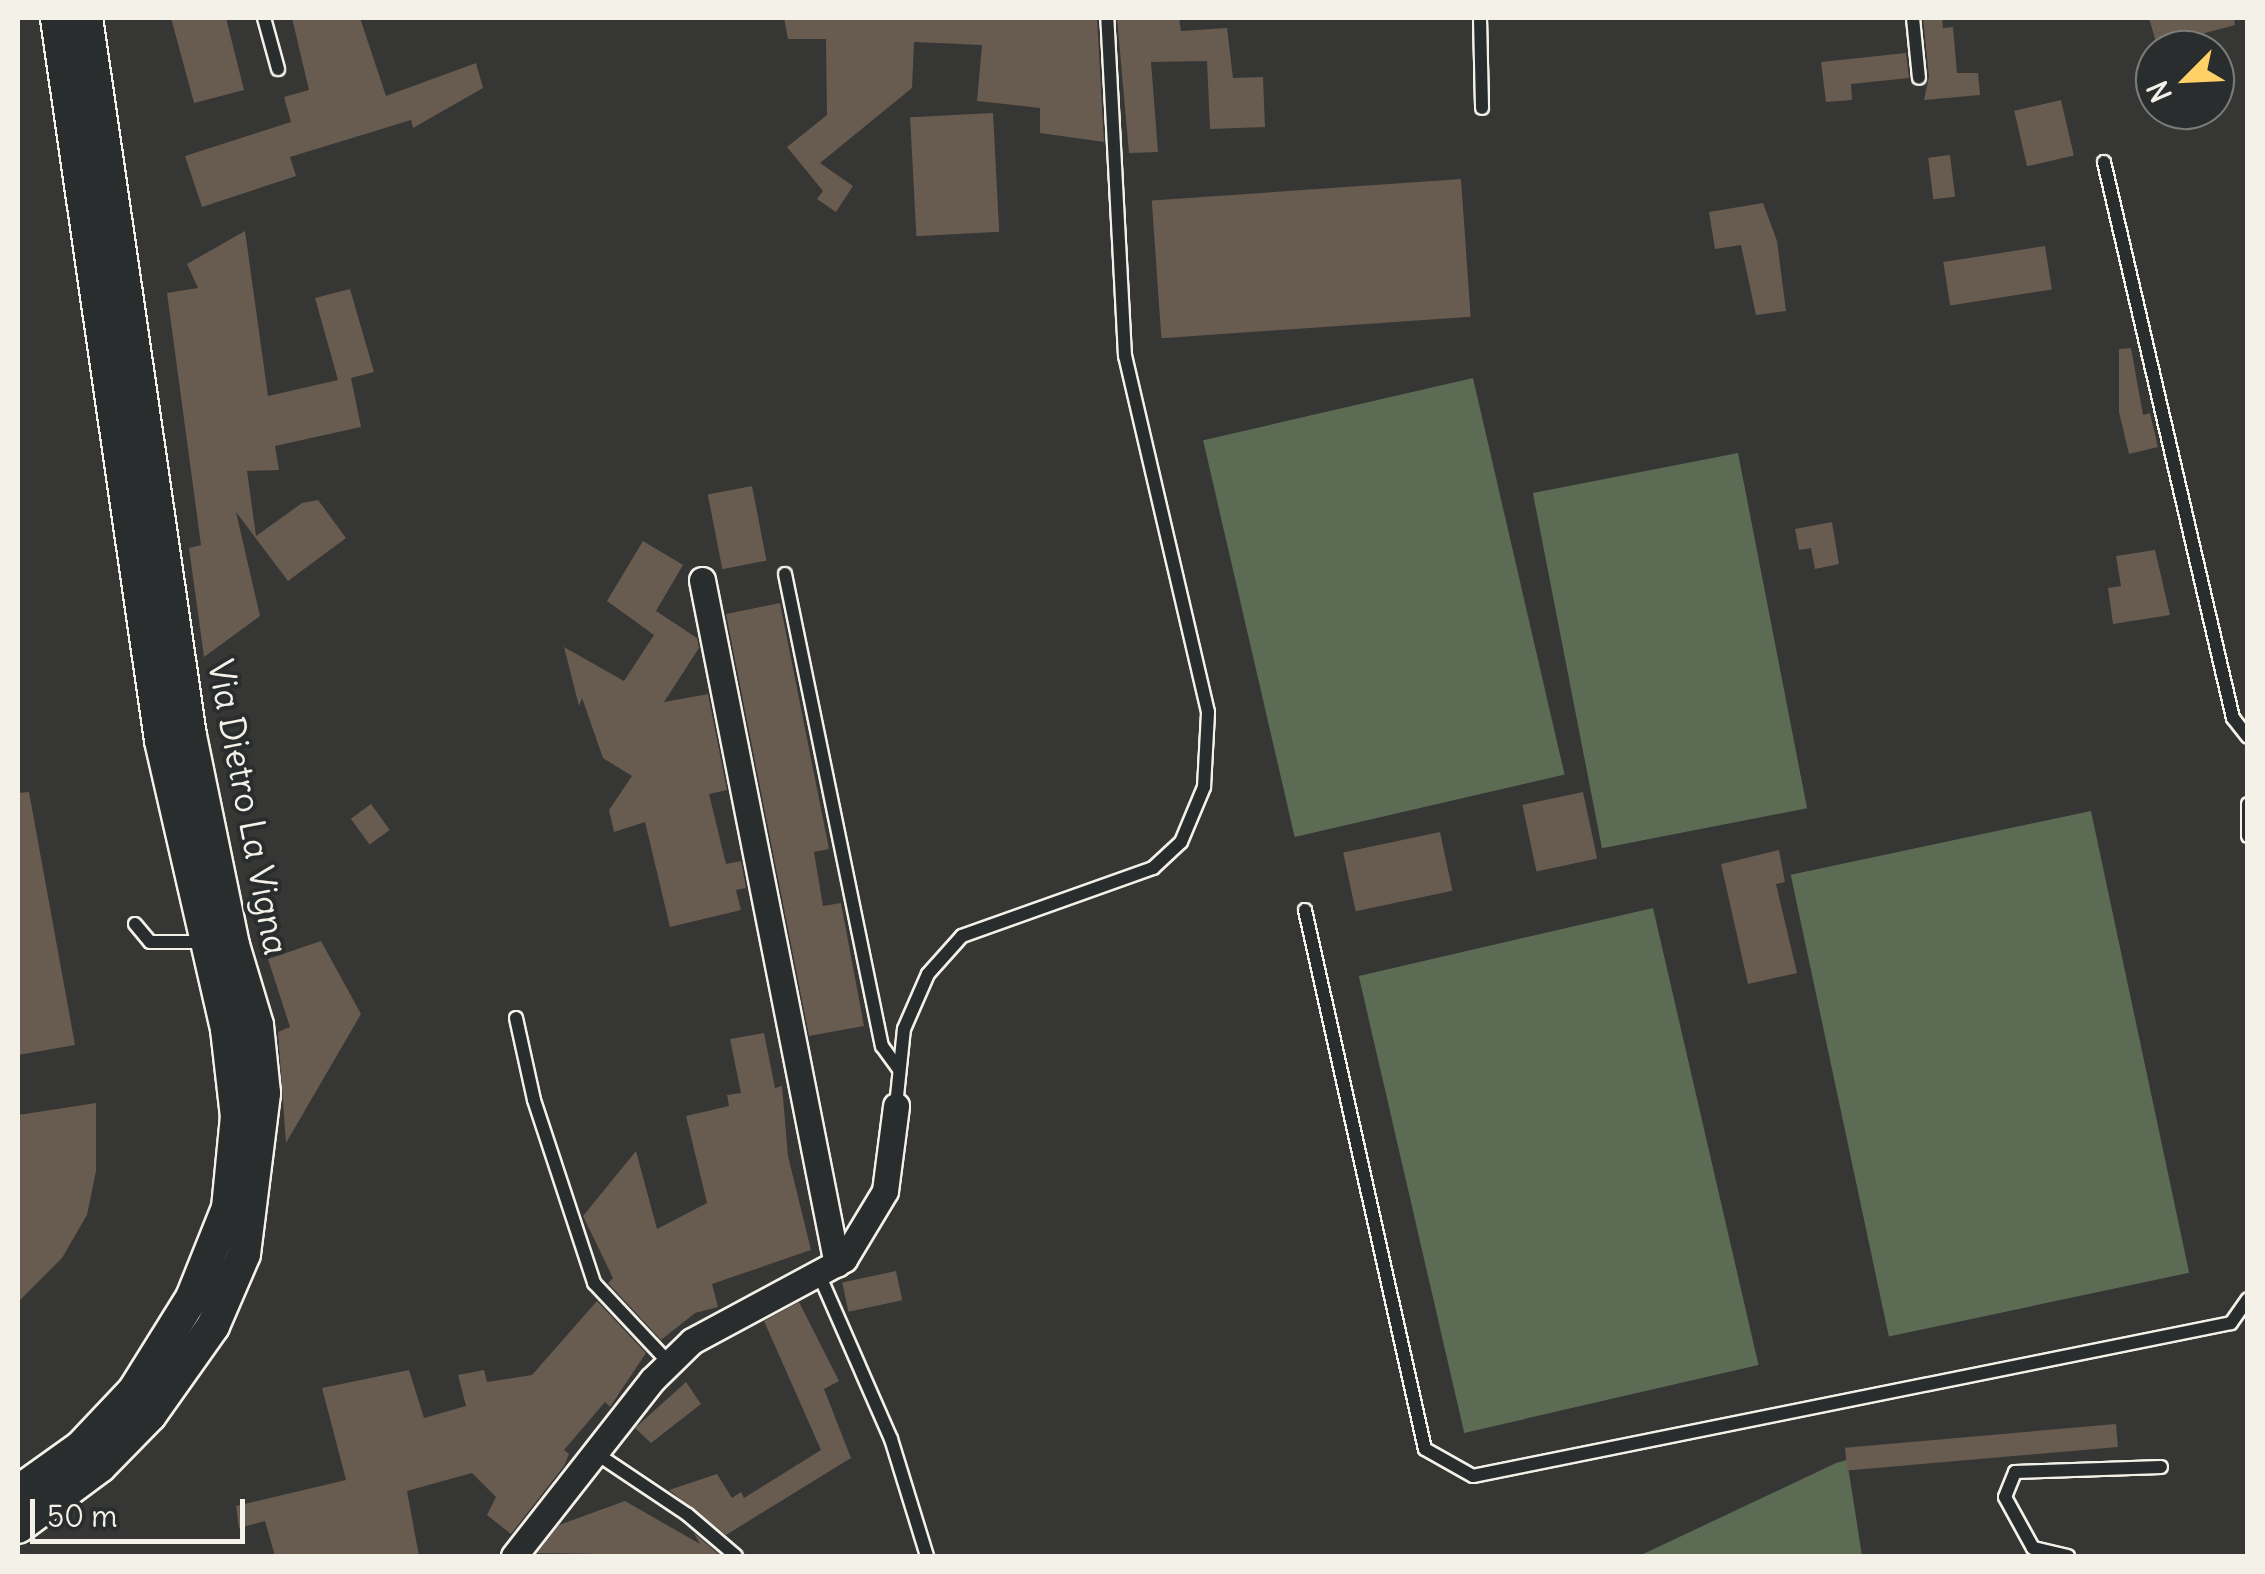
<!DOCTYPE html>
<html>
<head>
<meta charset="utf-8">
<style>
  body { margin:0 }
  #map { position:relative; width:2265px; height:1574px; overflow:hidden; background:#363635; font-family:Delius,sans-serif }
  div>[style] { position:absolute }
  .green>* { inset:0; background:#5c6b54; transform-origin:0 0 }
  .building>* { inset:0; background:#685b4f; transform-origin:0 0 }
  .roads { filter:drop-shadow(2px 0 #f4f1e8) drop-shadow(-2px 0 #f4f1e8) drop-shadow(0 2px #f4f1e8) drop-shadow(0 -2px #f4f1e8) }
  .service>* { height:12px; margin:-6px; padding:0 6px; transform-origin:6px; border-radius:6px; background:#2a2d2e }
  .minor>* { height:25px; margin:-12.5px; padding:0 12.5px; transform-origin:12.5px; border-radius:12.5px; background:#2a2d2e }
  .tertiary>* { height:32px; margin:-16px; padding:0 16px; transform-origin:16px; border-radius:16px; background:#2a2d2e }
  span { translate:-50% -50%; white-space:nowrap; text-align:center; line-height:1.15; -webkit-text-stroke:8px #2a2d2e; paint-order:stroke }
  .street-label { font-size:35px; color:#f4f1e8 }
  .frame { position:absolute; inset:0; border:20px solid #f4f1e8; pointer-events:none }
  .north { position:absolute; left:2135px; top:30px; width:100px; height:100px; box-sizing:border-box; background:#2a2d2e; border:2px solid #7b7b78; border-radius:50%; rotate:246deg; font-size:28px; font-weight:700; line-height:40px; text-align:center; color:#f4f1e8 }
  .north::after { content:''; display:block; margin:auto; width:35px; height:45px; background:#ffd166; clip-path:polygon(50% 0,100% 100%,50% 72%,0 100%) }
  .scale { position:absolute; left:30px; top:1499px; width:215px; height:45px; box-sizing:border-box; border:5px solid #f4f1e8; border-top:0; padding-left:12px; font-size:30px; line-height:35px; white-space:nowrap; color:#f4f1e8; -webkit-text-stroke:8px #2a2d2e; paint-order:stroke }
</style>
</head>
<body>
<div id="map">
  <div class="green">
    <i style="left:1473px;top:378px;width:407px;height:277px;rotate:77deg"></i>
    <i style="left:1738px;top:453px;width:362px;height:209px;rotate:79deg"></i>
    <i style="left:2091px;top:811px;width:472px;height:307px;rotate:78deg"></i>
    <i style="left:1653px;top:908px;width:469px;height:302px;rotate:77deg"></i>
    <i style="clip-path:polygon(1847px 1460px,1862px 1556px,1639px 1556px,1836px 1463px)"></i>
  </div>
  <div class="building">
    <i style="clip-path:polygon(171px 18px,226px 18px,244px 90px,194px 103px)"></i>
    <i style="clip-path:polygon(292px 18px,360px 18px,386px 96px,476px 63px,483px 88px,413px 128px,411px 120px,290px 157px,296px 176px,202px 207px,185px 156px,291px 122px,284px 97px,309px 90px)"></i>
    <i style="clip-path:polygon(784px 18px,1097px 18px,1104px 142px,1040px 133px,1040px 108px,977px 101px,982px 45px,914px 42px,912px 88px,820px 163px,853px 186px,836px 212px,817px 199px,823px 191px,787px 147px,827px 115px,826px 39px,788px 39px)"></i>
    <i style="clip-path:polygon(1117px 18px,1179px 18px,1181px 31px,1227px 28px,1233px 78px,1263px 77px,1265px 127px,1210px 129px,1207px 61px,1151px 62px,1158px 152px,1129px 153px)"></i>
    <i style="clip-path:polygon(1923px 18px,1942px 18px,1943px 28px,1953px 27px,1957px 73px,1978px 73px,1980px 95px,1924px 100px,1929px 77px)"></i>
    <i style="clip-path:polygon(2149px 18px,2234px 18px,2235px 25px,2157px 46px)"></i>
    <i style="clip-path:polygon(1906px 53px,1909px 78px,1851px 84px,1852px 100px,1826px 102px,1821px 62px)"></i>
    <i style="left:2061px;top:100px;width:57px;height:48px;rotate:77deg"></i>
    <i style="left:993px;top:113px;width:119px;height:83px;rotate:87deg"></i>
    <i style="left:1950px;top:155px;width:42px;height:22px;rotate:83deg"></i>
    <i style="left:1461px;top:179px;width:138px;height:310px;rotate:86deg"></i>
    <i style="clip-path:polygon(1763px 203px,1777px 241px,1786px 311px,1756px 315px,1741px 245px,1715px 249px,1709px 212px)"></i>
    <i style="clip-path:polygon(245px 231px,268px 396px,338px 380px,315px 298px,350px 289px,374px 372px,351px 378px,361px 427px,275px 446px,279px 470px,247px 471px,256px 536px,302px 503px,318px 500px,346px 538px,288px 581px,236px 512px,260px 616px,204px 657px,189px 548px,201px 545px,167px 293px,198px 288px,187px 264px)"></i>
    <i style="left:2045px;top:246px;width:44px;height:103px;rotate:81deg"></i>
    <i style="clip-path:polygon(2131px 348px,2143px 415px,2150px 413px,2158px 447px,2129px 454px,2119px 412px,2119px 349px)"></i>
    <i style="left:752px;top:486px;width:76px;height:45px;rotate:79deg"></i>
    <i style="clip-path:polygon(1832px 522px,1839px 564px,1815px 569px,1811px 548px,1799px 550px,1795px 529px)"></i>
    <i style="clip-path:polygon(643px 541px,683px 565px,656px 611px,697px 638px,699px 648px,664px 702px,708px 694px,727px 790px,709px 794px,726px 864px,741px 861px,746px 888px,736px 890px,741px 910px,670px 927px,645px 822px,614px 832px,609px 810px,632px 776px,603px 758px,582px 698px,579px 706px,564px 647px,624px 681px,654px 635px,607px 601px)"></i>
    <i style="clip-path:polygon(2155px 550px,2170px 615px,2113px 624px,2108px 588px,2121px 586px,2116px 556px)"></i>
    <i style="clip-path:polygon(780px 603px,829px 849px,814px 852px,823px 906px,841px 903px,864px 1026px,809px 1036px,726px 614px)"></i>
    <i style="clip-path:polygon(29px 792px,75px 1045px,18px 1055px,18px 793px)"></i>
    <i style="left:1583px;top:792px;width:68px;height:62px;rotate:78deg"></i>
    <i style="left:371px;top:804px;width:32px;height:25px;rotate:54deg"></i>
    <i style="left:1440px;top:832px;width:60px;height:99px;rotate:78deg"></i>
    <i style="clip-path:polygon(1779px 850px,1785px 882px,1776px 884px,1797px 973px,1748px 984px,1721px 864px)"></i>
    <i style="clip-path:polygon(321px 941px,361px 1014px,286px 1143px,278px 1032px,290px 1027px,268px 959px)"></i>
    <i style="clip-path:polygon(764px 1033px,775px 1088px,782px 1086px,788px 1156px,811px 1250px,712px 1284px,718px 1307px,695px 1313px,661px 1340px,608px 1283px,613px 1278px,583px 1216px,636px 1151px,657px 1229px,707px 1203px,686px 1116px,729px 1106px,727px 1095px,741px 1093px,730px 1039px)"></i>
    <i style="clip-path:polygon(96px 1103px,96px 1171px,87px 1215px,62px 1258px,18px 1302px,18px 1115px)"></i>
    <i style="left:896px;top:1271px;width:30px;height:55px;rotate:78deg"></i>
    <i style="clip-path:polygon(597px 1301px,646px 1353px,610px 1407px,605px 1402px,564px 1450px,569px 1454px,564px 1466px,511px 1534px,487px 1515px,496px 1497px,472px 1473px,407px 1491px,419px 1556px,275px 1556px,265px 1521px,239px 1528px,236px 1506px,346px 1480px,322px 1388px,409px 1370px,424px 1418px,466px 1406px,458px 1375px,484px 1370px,487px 1382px,532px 1375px)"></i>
    <i style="clip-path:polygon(799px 1302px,839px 1381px,824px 1389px,851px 1458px,726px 1535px,669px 1490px,717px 1474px,732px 1498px,741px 1492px,744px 1498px,821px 1450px,764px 1321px)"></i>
    <i style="clip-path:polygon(686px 1382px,701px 1404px,651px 1443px,635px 1428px)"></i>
    <i style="left:2116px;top:1424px;width:23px;height:272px;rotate:85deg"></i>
    <i style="clip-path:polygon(625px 1501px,700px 1544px,694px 1533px,721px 1556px,537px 1553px,559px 1525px)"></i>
  </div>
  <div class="roads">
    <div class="service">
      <i style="left:264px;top:18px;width:53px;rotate:74.6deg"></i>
      <i style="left:1480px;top:18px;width:90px;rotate:88.7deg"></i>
      <i style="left:1913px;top:18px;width:60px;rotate:84.3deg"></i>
      <i style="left:2104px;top:162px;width:571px;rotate:76.94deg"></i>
      <i style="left:2233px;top:718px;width:24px;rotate:52deg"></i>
      <i style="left:785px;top:574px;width:482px;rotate:78.4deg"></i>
      <i style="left:882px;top:1046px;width:29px;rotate:54deg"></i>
      <i style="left:2248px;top:804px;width:32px;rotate:90deg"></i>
      <i style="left:1305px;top:910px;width:552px;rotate:77.45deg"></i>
      <i style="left:1425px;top:1449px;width:55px;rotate:29.4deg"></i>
      <i style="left:1473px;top:1476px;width:773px;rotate:-11.41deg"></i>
      <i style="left:2231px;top:1323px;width:29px;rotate:-55deg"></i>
      <i style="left:135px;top:924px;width:23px;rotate:50deg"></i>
      <i style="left:150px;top:942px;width:53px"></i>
      <i style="left:516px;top:1018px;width:84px;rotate:77.6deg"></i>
      <i style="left:534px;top:1100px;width:193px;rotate:71.8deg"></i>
      <i style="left:594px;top:1283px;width:110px;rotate:46.8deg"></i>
      <i style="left:896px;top:1106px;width:77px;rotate:-84.1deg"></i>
      <i style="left:904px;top:1029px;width:60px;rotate:-66.4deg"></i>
      <i style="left:928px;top:974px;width:51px;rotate:-48.2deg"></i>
      <i style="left:962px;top:936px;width:203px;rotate:-19.6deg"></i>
      <i style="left:1153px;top:868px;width:38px;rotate:-43deg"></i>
      <i style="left:1181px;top:842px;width:60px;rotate:-67.3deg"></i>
      <i style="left:1204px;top:787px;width:75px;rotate:-86.9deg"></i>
      <i style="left:1208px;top:712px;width:366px;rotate:-103.1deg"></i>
      <i style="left:1125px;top:356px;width:338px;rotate:-93deg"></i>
      <i style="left:818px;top:1272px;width:182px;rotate:66.4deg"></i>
      <i style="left:891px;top:1439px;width:122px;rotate:72.9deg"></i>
      <i style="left:594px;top:1452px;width:113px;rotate:33.8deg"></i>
      <i style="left:688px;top:1515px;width:63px;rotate:40.5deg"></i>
      <i style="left:2068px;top:1556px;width:36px;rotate:-167deg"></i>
      <i style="left:2033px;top:1548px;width:58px;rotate:-118.8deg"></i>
      <i style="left:2005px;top:1497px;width:27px;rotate:-68deg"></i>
      <i style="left:2015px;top:1472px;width:146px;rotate:-2deg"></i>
    </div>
    <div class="minor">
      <i style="left:702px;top:580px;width:697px;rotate:78.84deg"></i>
      <i style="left:514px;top:1556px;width:224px;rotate:-51.9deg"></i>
      <i style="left:652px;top:1380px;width:56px;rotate:-44.3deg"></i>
      <i style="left:692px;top:1341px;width:173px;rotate:-28.3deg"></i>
      <i style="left:844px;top:1259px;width:79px;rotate:-58.9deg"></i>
      <i style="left:885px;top:1191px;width:86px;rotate:-82.6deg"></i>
    </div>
    <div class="tertiary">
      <i style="left:18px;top:1492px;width:77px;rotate:-35.5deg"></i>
      <i style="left:81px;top:1447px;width:77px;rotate:-46.6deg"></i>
      <i style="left:134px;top:1391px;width:110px;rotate:-58.1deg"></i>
      <i style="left:192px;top:1298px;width:97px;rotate:-68.2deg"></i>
      <i style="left:228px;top:1208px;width:91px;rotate:-84.4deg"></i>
      <i style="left:237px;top:1117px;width:89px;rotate:-96.5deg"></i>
      <i style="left:227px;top:1029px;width:296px;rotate:-102.9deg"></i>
      <i style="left:161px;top:740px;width:729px;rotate:-98.2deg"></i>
      <i style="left:18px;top:1527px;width:102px;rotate:-36.6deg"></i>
      <i style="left:100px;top:1466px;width:71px;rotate:-45.6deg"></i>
      <i style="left:150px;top:1415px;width:109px;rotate:-54.7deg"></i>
      <i style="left:213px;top:1326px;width:78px;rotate:-66.7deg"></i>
      <i style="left:244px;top:1254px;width:162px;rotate:-82.9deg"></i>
      <i style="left:264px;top:1093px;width:68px;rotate:-95.9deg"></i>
      <i style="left:257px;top:1025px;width:84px;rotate:-106.7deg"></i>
      <i style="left:233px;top:945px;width:213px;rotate:-101.6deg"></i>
      <i style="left:190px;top:736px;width:725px;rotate:-98.24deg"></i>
    </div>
  </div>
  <div class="street-label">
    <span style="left:249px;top:807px;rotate:79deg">Via Dietro La Vigna</span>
  </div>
  <div class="frame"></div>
  <div class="north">N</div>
  <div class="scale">50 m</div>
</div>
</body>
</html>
